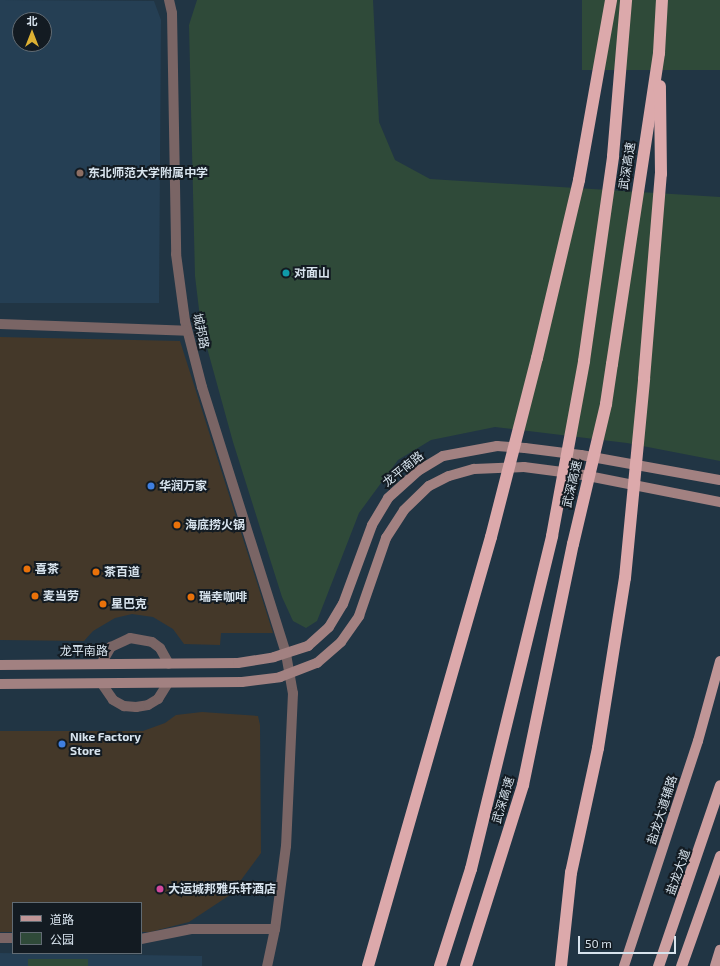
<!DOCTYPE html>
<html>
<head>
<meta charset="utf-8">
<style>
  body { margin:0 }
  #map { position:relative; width:720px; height:966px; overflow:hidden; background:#213544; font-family:"Exo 2","Noto Sans SC",sans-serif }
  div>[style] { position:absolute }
  .commercial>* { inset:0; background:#443829 }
  .built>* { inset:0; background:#253f54 }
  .green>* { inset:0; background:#2f4a39; transform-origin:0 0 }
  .minor>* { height:10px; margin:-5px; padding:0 5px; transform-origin:5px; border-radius:5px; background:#7a6565 }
  .tertiary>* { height:10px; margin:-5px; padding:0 5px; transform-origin:5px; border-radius:5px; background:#7a6565 }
  .secondary>* { height:10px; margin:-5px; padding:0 5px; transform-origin:5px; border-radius:5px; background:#a28181 }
  .primary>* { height:10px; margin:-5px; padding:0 5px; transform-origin:5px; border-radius:5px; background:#c09697 }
  .trunk>* { height:11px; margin:-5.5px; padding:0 5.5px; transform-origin:5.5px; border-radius:5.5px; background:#cea0a1 }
  .motorway>* { height:12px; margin:-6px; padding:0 6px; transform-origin:6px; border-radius:6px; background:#dca9ab }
  .motorway-bridge>* { height:12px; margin:-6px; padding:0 6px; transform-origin:6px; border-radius:6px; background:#dca9ab }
  .dots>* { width:11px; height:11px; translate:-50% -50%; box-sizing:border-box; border:2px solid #131b22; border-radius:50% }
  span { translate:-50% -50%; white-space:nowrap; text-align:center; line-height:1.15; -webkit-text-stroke:4px #131b22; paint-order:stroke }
  .street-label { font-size:12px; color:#d7e3ed }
  .poi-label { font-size:12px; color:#d7e3ed; font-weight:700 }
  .left { translate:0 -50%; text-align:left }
  .legend { position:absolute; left:12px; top:902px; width:130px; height:52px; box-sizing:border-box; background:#131b22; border:1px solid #616b73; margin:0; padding:5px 7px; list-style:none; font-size:12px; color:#d7e3ed }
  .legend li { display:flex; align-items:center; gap:8px; height:20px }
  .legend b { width:20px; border:1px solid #616b73 }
  .north { position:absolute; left:12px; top:12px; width:40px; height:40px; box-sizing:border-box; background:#131b22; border:1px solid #616b73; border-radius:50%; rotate:0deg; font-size:11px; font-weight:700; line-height:16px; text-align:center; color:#d7e3ed }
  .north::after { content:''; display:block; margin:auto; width:14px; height:18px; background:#ddb133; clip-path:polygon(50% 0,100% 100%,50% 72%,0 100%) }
  .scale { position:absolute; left:578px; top:936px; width:98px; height:18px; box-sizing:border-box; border:2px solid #d7e3ed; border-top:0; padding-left:5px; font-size:12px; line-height:14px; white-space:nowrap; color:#d7e3ed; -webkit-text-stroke:3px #131b22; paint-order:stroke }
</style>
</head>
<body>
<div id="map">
  <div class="commercial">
    <i style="clip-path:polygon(0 337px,180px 341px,273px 633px,221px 633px,220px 645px,184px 644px,173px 629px,153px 617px,132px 614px,115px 618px,93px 631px,84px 641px,0 640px)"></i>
    <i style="clip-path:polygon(202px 712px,258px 716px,260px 725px,261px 853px,230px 895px,189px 922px,150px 932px,141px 932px,141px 903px,13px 903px,13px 932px,0 932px,0 731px,143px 731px,165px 723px,176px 715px)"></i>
  </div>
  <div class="built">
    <i style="clip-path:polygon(evenodd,0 0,154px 1px,161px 20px,159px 303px,0 303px,0 0,20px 20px,44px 20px,44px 44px,20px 44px,20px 20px)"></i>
    <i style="clip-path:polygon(0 953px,202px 956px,202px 966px,0 966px)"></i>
  </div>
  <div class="green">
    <i style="clip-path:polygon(197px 0,373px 0,379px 122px,395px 160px,430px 179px,720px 197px,720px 461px,627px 443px,495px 427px,431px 440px,398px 460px,359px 513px,317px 621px,306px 628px,293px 621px,282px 597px,233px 442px,201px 326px,195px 276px,189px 25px)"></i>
    <i style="left:582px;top:0;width:138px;height:70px"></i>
    <i style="left:28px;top:959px;width:60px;height:7px"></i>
  </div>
  <div class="minor">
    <i style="left:101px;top:664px;width:20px;rotate:-60deg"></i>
    <i style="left:111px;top:647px;width:21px;rotate:-25deg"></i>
    <i style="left:130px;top:638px;width:22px;rotate:10deg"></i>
    <i style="left:152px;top:642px;width:10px;rotate:37deg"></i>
    <i style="left:160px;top:648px;width:18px;rotate:61deg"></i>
    <i style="left:102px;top:684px;width:19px;rotate:55deg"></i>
    <i style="left:113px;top:700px;width:13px;rotate:29deg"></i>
    <i style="left:124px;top:706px;width:12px;rotate:5deg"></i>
    <i style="left:136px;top:707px;width:12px;rotate:-9deg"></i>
    <i style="left:148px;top:705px;width:12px;rotate:-31deg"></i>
    <i style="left:158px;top:699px;width:19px;rotate:-58deg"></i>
  </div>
  <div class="tertiary">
    <i style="left:169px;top:0;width:13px;rotate:77deg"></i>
    <i style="left:172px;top:13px;width:241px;rotate:89deg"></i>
    <i style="left:176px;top:254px;width:68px;rotate:82.3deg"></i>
    <i style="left:185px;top:321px;width:68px;rotate:75.6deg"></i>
    <i style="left:202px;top:387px;width:280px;rotate:72.5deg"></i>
    <i style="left:286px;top:654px;width:40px;rotate:80deg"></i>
    <i style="left:293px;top:693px;width:153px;rotate:92.6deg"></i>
    <i style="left:286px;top:846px;width:84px;rotate:97.5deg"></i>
    <i style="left:275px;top:929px;width:38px;rotate:102deg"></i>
    <i style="left:0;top:324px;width:187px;rotate:2.1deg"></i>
    <i style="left:0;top:938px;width:13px"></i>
    <i style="left:141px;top:939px;width:51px;rotate:-11.3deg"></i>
    <i style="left:191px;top:929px;width:84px"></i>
  </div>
  <div class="secondary">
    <i style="left:0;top:665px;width:238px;rotate:-0.5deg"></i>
    <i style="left:238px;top:663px;width:36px;rotate:-9deg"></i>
    <i style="left:274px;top:657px;width:36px;rotate:-18deg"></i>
    <i style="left:308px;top:646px;width:28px;rotate:-42deg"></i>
    <i style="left:329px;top:627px;width:27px;rotate:-59deg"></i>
    <i style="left:343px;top:604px;width:84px;rotate:-69.8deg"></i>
    <i style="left:372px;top:525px;width:31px;rotate:-59deg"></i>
    <i style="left:388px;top:498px;width:40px;rotate:-42deg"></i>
    <i style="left:418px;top:471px;width:29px;rotate:-31deg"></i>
    <i style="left:443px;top:456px;width:55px;rotate:-10.5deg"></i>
    <i style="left:497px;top:446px;width:28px;rotate:4deg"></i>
    <i style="left:525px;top:448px;width:56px;rotate:7.1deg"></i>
    <i style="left:581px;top:455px;width:141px;rotate:10.2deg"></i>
    <i style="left:0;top:684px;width:242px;rotate:-0.5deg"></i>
    <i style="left:242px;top:682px;width:38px;rotate:-7deg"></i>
    <i style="left:280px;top:677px;width:40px;rotate:-21deg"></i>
    <i style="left:317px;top:663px;width:32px;rotate:-41deg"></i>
    <i style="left:341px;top:642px;width:32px;rotate:-55deg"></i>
    <i style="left:359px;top:616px;width:83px;rotate:-70.9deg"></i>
    <i style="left:386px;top:538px;width:33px;rotate:-57deg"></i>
    <i style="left:404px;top:510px;width:35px;rotate:-44deg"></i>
    <i style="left:429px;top:486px;width:22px;rotate:-27deg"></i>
    <i style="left:449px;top:476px;width:26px;rotate:-16deg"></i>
    <i style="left:474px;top:469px;width:50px;rotate:-2.3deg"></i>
    <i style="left:524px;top:467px;width:54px;rotate:7.4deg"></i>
    <i style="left:578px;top:474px;width:145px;rotate:11.2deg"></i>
  </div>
  <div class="primary">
    <i style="left:624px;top:966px;width:237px;rotate:-71.8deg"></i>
    <i style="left:698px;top:741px;width:83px;rotate:-74.6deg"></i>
    <i style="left:715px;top:966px;width:17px;rotate:-73deg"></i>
  </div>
  <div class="trunk">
    <i style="left:658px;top:966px;width:191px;rotate:-71.1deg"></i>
    <i style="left:681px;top:966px;width:117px;rotate:-70.5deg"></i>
  </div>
  <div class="motorway">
    <i style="left:537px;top:358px;width:183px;rotate:-76.7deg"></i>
    <i style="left:579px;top:180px;width:183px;rotate:-79.9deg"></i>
    <i style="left:584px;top:361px;width:207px;rotate:-81.9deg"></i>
    <i style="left:613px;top:156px;width:157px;rotate:-85.2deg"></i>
    <i style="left:612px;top:364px;width:315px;rotate:-81.4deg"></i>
    <i style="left:659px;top:53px;width:53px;rotate:-86.8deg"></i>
    <i style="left:644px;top:379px;width:206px;rotate:-85.3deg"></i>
    <i style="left:661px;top:174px;width:88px;rotate:-90.7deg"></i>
    <i style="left:368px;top:966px;width:446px;rotate:-74deg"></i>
    <i style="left:440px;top:966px;width:102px;rotate:-72.3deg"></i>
    <i style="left:471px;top:869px;width:343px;rotate:-76.3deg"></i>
    <i style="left:466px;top:966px;width:190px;rotate:-72.5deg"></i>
    <i style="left:523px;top:785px;width:246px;rotate:-78.3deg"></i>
    <i style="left:561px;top:966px;width:94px;rotate:-83.9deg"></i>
    <i style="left:571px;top:873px;width:128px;rotate:-77.8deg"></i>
    <i style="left:598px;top:748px;width:172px;rotate:-81deg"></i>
  </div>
  <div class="motorway-bridge">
    <i style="left:552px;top:536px;width:178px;rotate:-79.6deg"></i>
    <i style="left:491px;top:537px;width:185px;rotate:-75.6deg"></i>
    <i style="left:573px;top:544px;width:144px;rotate:-76.7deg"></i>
    <i style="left:606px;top:404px;width:40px;rotate:-81.5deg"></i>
    <i style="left:625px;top:578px;width:200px;rotate:-84.5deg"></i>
  </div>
  <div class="dots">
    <i style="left:80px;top:173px;background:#8d6e63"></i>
    <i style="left:286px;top:273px;background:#0f9aa8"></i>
    <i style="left:151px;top:486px;background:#3f7fe0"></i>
    <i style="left:177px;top:525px;background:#e8710a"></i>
    <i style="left:27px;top:569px;background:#e8710a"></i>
    <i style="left:96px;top:572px;background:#e8710a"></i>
    <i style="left:35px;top:596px;background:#e8710a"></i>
    <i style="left:191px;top:597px;background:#e8710a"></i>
    <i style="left:103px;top:604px;background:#e8710a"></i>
    <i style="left:62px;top:744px;background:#3f7fe0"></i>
    <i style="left:160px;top:889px;background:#d1479c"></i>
  </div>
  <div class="street-label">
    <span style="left:627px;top:166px;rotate:-81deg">武深高速</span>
    <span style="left:201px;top:331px;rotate:78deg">城邦路</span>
    <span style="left:403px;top:469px;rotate:-39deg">龙平南路</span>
    <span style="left:572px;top:484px;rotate:-77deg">武深高速</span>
    <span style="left:84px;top:651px">龙平南路</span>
    <span style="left:503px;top:800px;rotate:-73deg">武深高速</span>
    <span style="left:662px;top:810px;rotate:-72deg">盐龙大道辅路</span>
    <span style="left:678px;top:872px;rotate:-70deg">盐龙大道</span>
  </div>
  <div class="poi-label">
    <span class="left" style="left:88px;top:173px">东北师范大学附属中学</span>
    <span class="left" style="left:294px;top:273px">对面山</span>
    <span class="left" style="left:159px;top:486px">华润万家</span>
    <span class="left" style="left:185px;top:525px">海底捞火锅</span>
    <span class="left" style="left:35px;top:569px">喜茶</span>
    <span class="left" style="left:104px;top:572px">茶百道</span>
    <span class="left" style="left:43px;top:596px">麦当劳</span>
    <span class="left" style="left:199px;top:597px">瑞幸咖啡</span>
    <span class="left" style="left:111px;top:604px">星巴克</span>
    <span class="left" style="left:70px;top:744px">Nike Factory<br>Store</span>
    <span class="left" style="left:168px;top:889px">大运城邦雅乐轩酒店</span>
  </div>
  <ul class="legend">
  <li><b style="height:5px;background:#c09697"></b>道路</li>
  <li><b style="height:11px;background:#2f4a39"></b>公园</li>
  </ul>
  <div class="north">北</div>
  <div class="scale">50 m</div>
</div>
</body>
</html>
